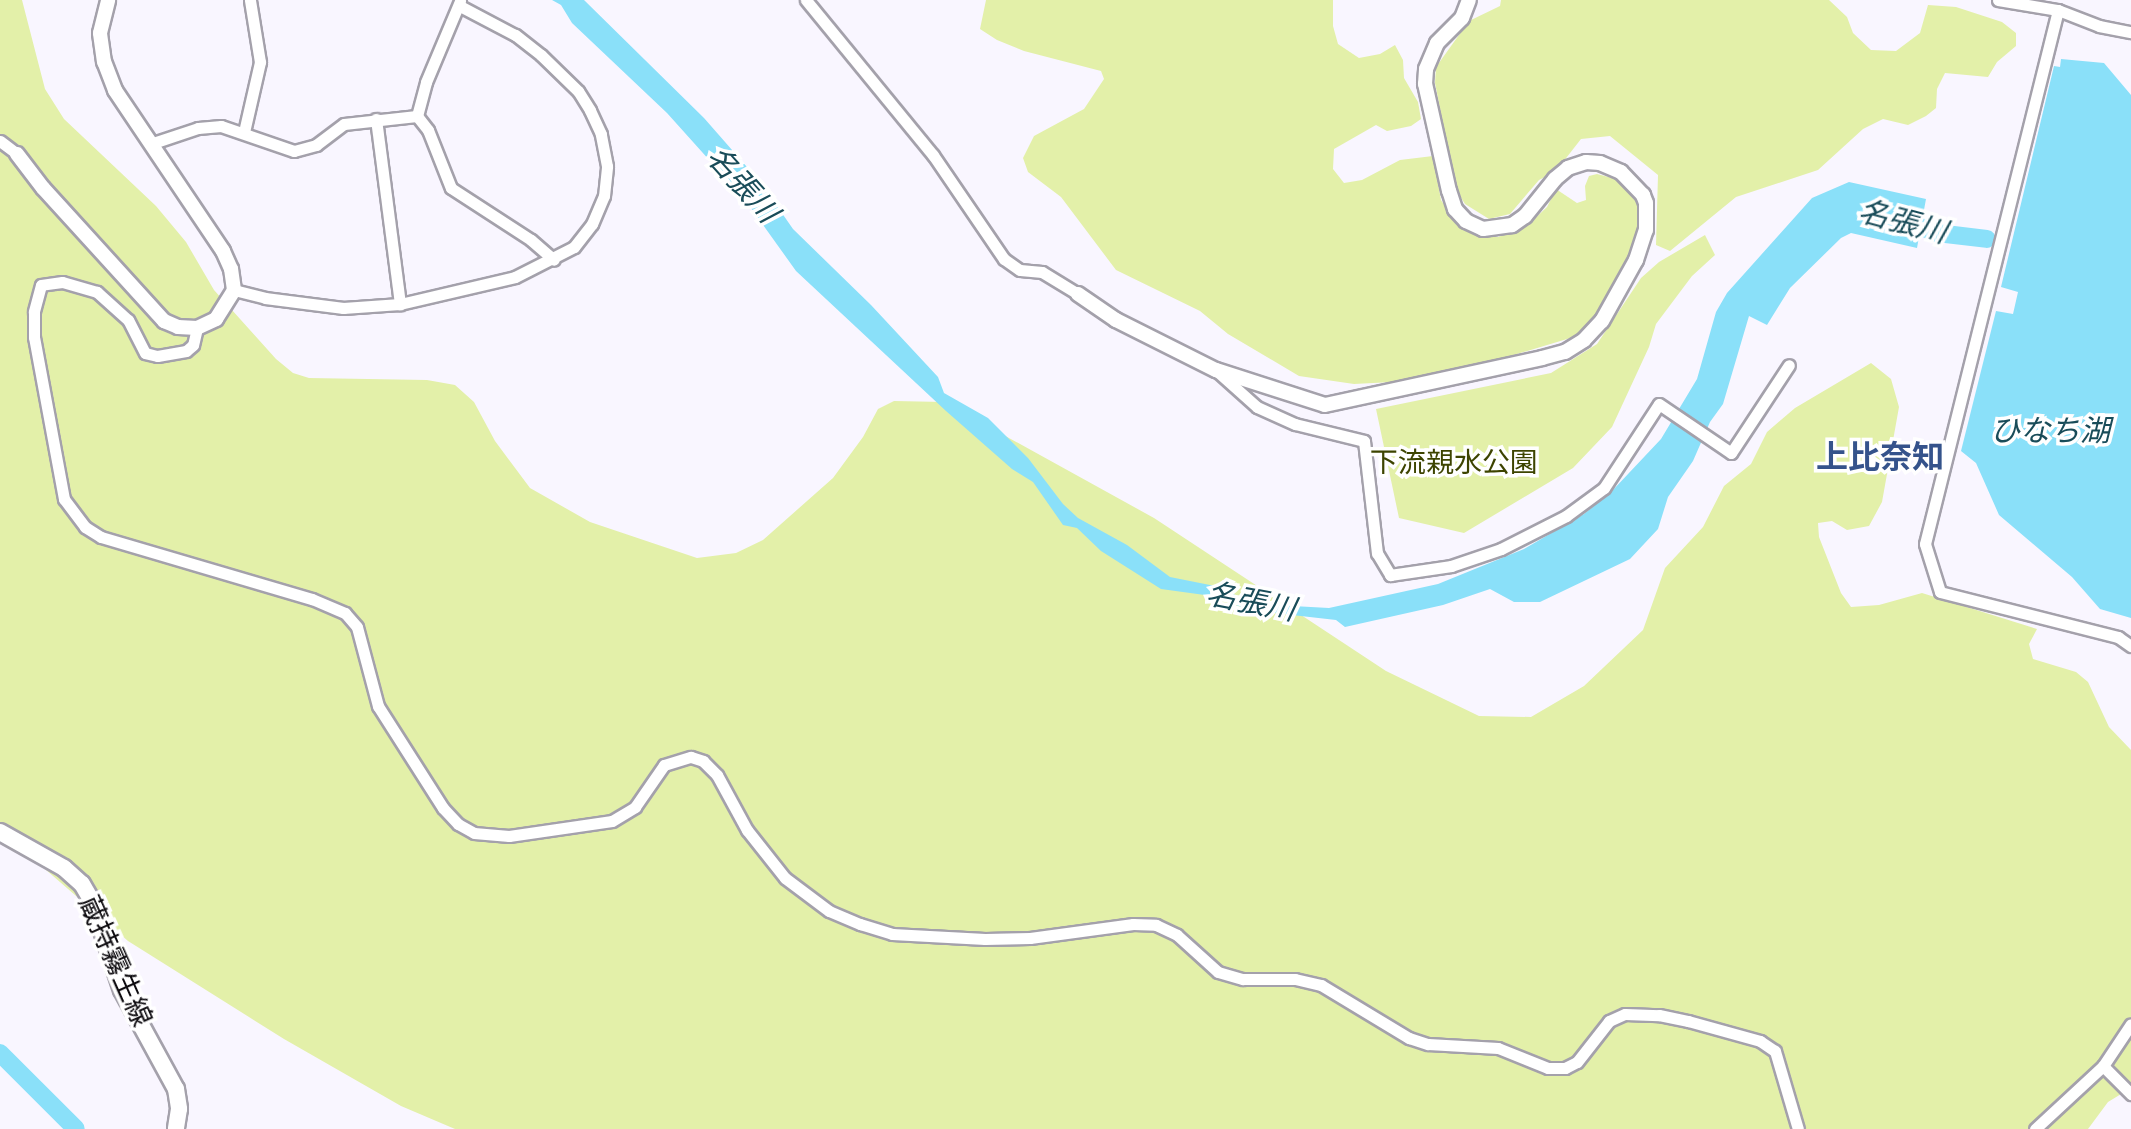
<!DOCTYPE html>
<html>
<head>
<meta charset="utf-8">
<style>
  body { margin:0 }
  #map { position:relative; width:2131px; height:1129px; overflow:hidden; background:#f9f6ff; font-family:Ubuntu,"Noto Sans JP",sans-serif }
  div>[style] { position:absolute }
  .green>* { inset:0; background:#e3f0a9 }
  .water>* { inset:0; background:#8ae0f9 }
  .river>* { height:18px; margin:-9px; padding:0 9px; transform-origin:9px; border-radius:9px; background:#8ae0f9 }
  .roads { filter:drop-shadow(2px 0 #a4a1ab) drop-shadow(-2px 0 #a4a1ab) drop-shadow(0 2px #a4a1ab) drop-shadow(0 -2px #a4a1ab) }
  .minor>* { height:11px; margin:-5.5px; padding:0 5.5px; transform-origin:5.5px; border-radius:5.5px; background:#fff }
  .tertiary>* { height:14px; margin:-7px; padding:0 7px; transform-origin:7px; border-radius:7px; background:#fff }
  .secondary>* { height:16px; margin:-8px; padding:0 8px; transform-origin:8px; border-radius:8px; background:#fff }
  span { translate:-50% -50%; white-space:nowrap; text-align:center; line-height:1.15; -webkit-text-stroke:7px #fff; paint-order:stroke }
  .park-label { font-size:28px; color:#3d4400 }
  .street-label { font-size:28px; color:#0e0c10 }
  .water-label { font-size:30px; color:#194c59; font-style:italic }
  .quarter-label { font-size:32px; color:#35538b; font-weight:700 }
</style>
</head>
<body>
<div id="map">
  <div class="green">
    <i style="clip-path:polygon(0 0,22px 0,45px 89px,64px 119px,156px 206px,186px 242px,214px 290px,276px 359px,293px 373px,309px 378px,427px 380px,455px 385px,474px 402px,495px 441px,530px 488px,590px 522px,697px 558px,736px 553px,763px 540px,833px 478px,863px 437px,878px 409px,894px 401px,944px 402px,1154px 518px,1386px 671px,1479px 716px,1531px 717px,1584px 686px,1643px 630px,1665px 568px,1703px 527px,1724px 486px,1751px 464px,1767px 432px,1795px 408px,1871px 363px,1891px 379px,1899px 407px,1882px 502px,1869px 526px,1847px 530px,1832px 521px,1818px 523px,1819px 537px,1841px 593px,1851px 607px,1879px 605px,1922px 593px,2037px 629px,2029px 644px,2033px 659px,2076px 672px,2088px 682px,2109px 727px,2131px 750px,2131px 1088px,2108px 1102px,2088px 1129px,455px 1129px,401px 1106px,284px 1039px,128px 941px,0 830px)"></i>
    <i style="clip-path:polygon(986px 0,1333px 0,1333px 26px,1338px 44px,1359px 58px,1380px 54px,1395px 45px,1403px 60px,1404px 78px,1418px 102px,1421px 119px,1411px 126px,1387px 131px,1376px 125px,1334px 149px,1333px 169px,1344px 183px,1362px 180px,1400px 160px,1433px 156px,1441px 200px,1456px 223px,1473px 233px,1498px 237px,1528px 225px,1547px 207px,1556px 189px,1577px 203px,1586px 200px,1585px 186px,1589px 176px,1597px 174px,1620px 180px,1636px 195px,1642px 227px,1630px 262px,1594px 323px,1577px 336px,1431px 380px,1354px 384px,1299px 376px,1228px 334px,1200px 311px,1116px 270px,1061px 197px,1028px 172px,1023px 158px,1034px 136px,1084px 109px,1104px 79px,1101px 71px,1024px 51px,997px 40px,980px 29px)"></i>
    <i style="clip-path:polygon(1501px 0,1829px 0,1847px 17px,1853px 33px,1871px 50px,1896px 51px,1920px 33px,1928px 5px,1956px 7px,2002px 22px,2016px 33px,2016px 46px,1997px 62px,1988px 77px,1945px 73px,1937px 89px,1936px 108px,1926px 116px,1908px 125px,1883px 119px,1863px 129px,1818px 170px,1736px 197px,1670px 251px,1656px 245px,1658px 175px,1610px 136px,1581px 139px,1556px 171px,1539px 180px,1510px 214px,1489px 219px,1465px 204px,1456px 190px,1435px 83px,1436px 67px,1469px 21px,1500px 6px)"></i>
    <i style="clip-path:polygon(1705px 235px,1715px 255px,1692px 276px,1656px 324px,1649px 347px,1612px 427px,1573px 468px,1464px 533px,1399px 518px,1376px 409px,1551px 373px,1597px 344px,1641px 278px,1659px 262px)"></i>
  </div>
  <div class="water">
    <i style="clip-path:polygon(552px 0,584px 0,704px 118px,761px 183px,793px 229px,871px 305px,938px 377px,944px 393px,988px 418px,1028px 458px,1063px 504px,1078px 518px,1127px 545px,1170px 577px,1215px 586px,1256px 604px,1329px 608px,1438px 584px,1524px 549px,1584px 514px,1612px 491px,1661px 439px,1697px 379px,1716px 312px,1727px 293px,1812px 198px,1849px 182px,1926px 199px,1917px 248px,1851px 233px,1841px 238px,1790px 288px,1767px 325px,1749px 316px,1723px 404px,1710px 422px,1693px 461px,1668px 497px,1658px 529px,1630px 559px,1540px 602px,1514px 602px,1490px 589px,1443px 605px,1345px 627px,1336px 620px,1249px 610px,1212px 596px,1161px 589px,1101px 551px,1077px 528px,1063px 525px,1033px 482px,1012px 469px,946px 411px,796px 271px,746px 201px,667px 113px,572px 23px,561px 5px)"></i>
    <i style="clip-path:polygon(2061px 59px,2104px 63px,2131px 95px,2131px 618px,2100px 609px,2072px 577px,1999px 515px,1976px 463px,1961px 451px,1996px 311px,2013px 314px,2018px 292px,2001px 287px,2054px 66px,2060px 67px)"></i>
  </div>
  <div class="river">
    <i style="left:1899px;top:219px;width:40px;rotate:20.2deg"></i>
    <i style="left:1937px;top:233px;width:50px;rotate:6.8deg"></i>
    <i style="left:0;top:1053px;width:107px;rotate:45deg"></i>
  </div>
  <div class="roads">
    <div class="minor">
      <i style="left:806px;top:0;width:200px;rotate:50.7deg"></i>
      <i style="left:933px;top:155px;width:126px;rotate:55.7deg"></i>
      <i style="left:1004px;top:259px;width:19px;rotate:35deg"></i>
      <i style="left:1020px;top:270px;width:22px;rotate:5deg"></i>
      <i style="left:1042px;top:272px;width:42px;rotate:31.4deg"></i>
      <i style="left:1998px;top:0;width:61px;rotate:9.5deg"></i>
      <i style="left:2058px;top:10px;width:550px;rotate:103.99deg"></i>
      <i style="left:1925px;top:544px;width:50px;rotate:72.6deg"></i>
      <i style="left:1940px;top:592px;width:184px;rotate:14.2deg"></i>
      <i style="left:2118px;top:637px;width:16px;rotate:35deg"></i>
      <i style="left:2058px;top:10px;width:44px;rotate:21.3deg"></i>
      <i style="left:2099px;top:26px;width:33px;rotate:11deg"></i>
      <i style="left:417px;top:116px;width:18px;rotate:52deg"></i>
      <i style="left:428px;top:130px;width:62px;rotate:68.4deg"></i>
      <i style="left:451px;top:188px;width:95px;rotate:33deg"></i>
      <i style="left:531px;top:240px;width:30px;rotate:41deg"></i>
      <i style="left:417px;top:116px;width:35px;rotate:-75deg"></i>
      <i style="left:426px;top:82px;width:88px;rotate:-67.2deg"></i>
      <i style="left:376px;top:119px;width:187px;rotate:82.6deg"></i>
      <i style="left:244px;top:132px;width:72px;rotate:-77.1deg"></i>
      <i style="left:260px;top:62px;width:63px;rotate:-99.2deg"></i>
      <i style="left:0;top:141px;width:21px;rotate:37deg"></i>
      <i style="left:150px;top:144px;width:51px;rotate:-18.4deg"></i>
      <i style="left:198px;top:128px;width:23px;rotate:-5deg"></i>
      <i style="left:221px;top:126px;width:77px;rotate:18.9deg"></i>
      <i style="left:294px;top:151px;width:23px;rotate:-15deg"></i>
      <i style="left:316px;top:145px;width:35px;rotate:-37deg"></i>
      <i style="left:344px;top:124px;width:73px;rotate:-6.3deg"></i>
      <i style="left:234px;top:290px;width:32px;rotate:14deg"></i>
      <i style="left:265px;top:298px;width:79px;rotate:7.3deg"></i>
      <i style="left:343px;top:308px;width:57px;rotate:-4deg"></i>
      <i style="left:400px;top:304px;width:118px;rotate:-13.2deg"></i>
      <i style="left:515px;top:277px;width:66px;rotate:-27deg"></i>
      <i style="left:574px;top:247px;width:29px;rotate:-52deg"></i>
      <i style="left:592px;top:224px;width:30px;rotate:-67deg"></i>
      <i style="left:604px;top:196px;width:30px;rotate:-84deg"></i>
      <i style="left:607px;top:166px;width:33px;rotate:-101deg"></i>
      <i style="left:601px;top:134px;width:26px;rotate:-115deg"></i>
      <i style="left:590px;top:110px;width:22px;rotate:-122deg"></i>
      <i style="left:578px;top:91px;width:52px;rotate:-135.8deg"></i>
      <i style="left:541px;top:55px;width:33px;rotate:-142deg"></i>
      <i style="left:515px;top:35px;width:62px;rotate:-152.2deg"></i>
      <i style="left:197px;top:328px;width:17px;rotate:103deg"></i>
      <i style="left:193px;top:345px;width:9px;rotate:139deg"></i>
      <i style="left:186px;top:351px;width:29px;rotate:170deg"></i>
      <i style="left:157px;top:356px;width:12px;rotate:-166deg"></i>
      <i style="left:145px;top:353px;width:37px;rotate:-117deg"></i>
      <i style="left:128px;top:320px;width:42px;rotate:-137.9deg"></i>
      <i style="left:97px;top:292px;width:36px;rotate:-164deg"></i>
      <i style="left:62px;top:282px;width:21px;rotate:172deg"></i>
      <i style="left:41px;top:285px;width:28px;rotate:105deg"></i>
      <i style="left:34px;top:312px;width:25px;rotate:90deg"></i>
      <i style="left:34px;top:337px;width:165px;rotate:79.5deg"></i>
      <i style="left:64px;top:499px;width:35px;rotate:53deg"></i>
      <i style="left:85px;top:527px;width:19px;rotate:32deg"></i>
      <i style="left:101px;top:537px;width:220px;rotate:16.4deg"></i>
      <i style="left:312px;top:599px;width:36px;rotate:23deg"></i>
      <i style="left:345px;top:613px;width:18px;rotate:49deg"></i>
      <i style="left:357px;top:627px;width:82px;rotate:75.1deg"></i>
      <i style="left:378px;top:706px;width:121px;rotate:57.5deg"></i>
      <i style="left:443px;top:808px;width:22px;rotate:47deg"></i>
      <i style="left:458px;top:824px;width:18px;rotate:29deg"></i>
      <i style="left:474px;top:833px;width:35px;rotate:5deg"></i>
      <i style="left:509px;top:836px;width:104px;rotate:-8.3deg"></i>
      <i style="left:612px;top:821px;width:27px;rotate:-31deg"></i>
      <i style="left:635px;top:807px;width:51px;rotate:-55.4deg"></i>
      <i style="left:664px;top:765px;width:28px;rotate:-17deg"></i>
      <i style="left:691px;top:757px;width:13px;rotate:18deg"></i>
      <i style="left:703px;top:761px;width:20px;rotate:45deg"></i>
      <i style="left:717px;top:775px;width:63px;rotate:61.4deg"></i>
      <i style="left:747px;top:830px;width:61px;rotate:51.6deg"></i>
      <i style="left:785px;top:878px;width:55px;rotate:36.9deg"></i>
      <i style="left:829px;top:911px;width:34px;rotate:23deg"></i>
      <i style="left:860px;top:924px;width:34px;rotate:17deg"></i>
      <i style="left:892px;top:934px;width:93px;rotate:3.1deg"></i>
      <i style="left:985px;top:939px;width:45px;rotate:-1.3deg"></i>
      <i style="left:1030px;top:938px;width:104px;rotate:-7.7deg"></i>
      <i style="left:1133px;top:924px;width:23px;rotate:2deg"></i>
      <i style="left:1156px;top:925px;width:23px;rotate:25deg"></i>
      <i style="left:1177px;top:935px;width:55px;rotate:42.1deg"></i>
      <i style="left:1218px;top:972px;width:26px;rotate:16deg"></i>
      <i style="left:1243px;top:979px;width:52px"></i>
      <i style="left:1295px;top:979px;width:27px;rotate:13deg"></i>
      <i style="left:1321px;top:985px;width:103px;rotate:31.1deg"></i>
      <i style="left:1409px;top:1038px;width:20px;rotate:18deg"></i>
      <i style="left:1428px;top:1044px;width:70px;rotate:3.3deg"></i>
      <i style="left:1498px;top:1048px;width:54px;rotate:21.8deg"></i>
      <i style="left:1548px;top:1068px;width:17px"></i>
      <i style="left:1565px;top:1068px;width:13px;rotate:-27deg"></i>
      <i style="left:1577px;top:1062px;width:52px;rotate:-52deg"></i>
      <i style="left:1609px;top:1021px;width:17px;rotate:-24deg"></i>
      <i style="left:1625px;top:1014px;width:34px;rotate:2deg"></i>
      <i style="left:1659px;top:1015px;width:30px;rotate:12deg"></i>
      <i style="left:1688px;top:1021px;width:75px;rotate:15.5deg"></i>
      <i style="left:1760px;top:1041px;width:18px;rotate:34deg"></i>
      <i style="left:1775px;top:1051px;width:81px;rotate:73.6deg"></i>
      <i style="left:1219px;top:373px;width:51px;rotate:41.8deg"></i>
      <i style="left:1257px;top:407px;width:42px;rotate:24.1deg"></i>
      <i style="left:1295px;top:424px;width:71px;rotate:13.8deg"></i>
      <i style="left:1364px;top:441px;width:113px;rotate:83.4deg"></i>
      <i style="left:1377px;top:553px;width:26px;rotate:59deg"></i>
      <i style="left:1390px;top:575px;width:62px;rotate:-8.4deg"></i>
      <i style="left:1451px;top:566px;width:53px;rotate:-18.8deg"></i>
      <i style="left:1501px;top:549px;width:73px;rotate:-26.9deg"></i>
      <i style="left:1566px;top:516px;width:47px;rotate:-36.4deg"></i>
      <i style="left:1604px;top:488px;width:100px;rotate:-56.8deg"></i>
      <i style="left:1659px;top:404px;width:87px;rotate:34.2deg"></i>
      <i style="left:1731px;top:453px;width:105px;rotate:-56.6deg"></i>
      <i style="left:2103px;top:1066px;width:40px;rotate:45deg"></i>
      <i style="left:2035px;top:1129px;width:93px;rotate:-42.8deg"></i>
      <i style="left:2103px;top:1066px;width:50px;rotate:-56.3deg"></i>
    </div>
    <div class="tertiary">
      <i style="left:17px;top:154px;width:43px;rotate:52.6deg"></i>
      <i style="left:43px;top:188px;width:180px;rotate:47.7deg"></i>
      <i style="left:164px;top:321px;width:15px;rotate:23deg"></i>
      <i style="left:178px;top:327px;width:19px;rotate:3deg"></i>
      <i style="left:197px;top:328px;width:21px;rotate:-25deg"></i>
      <i style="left:216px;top:319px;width:34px;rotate:-58deg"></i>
      <i style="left:234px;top:290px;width:21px;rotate:-98deg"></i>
      <i style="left:231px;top:269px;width:20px;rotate:-114deg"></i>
      <i style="left:223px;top:251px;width:194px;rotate:-123.9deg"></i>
      <i style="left:115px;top:90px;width:30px;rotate:-111deg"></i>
      <i style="left:104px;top:62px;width:29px;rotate:-98deg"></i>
      <i style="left:100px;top:33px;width:34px;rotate:-76deg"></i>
      <i style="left:1078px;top:294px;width:46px;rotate:34.4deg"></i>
      <i style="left:1116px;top:320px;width:112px;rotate:26.6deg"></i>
      <i style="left:1216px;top:370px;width:114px;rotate:17.8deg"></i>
      <i style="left:1325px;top:405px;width:222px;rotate:-12.2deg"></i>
      <i style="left:1542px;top:358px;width:24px;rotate:-15deg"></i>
      <i style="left:1565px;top:352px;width:22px;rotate:-32deg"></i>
      <i style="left:1584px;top:340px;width:26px;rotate:-47deg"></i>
      <i style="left:1602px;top:321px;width:70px;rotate:-60.9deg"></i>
      <i style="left:1636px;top:260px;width:32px;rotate:-72deg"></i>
      <i style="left:1646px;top:230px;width:27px;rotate:-90deg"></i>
      <i style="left:1646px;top:203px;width:9px;rotate:-111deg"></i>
      <i style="left:1643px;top:195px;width:32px;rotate:-134deg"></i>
      <i style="left:1621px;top:172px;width:23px;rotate:-157deg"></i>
      <i style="left:1600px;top:163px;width:14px;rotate:-176deg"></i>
      <i style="left:1586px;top:162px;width:19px;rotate:162deg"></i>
      <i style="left:1568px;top:168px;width:17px;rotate:140deg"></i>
      <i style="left:1555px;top:179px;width:48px;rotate:129deg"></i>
      <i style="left:1525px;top:216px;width:16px;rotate:145deg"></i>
      <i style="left:1512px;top:225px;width:29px;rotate:172deg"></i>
      <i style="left:1483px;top:229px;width:19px;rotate:-155deg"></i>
      <i style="left:1466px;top:221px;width:16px;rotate:-133deg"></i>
      <i style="left:1455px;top:209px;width:19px;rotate:-108deg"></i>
      <i style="left:1449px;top:191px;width:110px;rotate:-102.6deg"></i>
      <i style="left:1425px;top:84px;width:15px;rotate:-86deg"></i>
      <i style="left:1426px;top:69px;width:28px;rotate:-67deg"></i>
      <i style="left:1437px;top:43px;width:35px;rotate:-45deg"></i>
      <i style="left:1462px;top:18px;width:19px;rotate:-69deg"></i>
    </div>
    <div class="secondary">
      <i style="left:0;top:832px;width:73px;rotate:29.4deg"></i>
      <i style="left:64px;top:868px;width:24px;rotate:42deg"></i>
      <i style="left:82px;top:884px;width:20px;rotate:60deg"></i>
      <i style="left:92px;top:901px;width:94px;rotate:71.4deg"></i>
      <i style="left:122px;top:990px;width:113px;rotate:61.4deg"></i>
      <i style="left:176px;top:1089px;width:20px;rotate:81deg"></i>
      <i style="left:179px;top:1109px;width:20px;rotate:99deg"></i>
    </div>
  </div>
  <div class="park-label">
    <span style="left:1454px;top:462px">下流親水公園</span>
  </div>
  <div class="street-label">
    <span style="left:116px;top:961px;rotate:66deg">蔵持霧生線</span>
  </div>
  <div class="water-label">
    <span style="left:743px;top:184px;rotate:48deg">名張川</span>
    <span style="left:1903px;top:221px;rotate:15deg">名張川</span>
    <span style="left:2050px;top:430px">ひなち湖</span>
    <span style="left:1251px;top:601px;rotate:11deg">名張川</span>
  </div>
  <div class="quarter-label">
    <span style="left:1880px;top:456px">上比奈知</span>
  </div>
</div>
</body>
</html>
